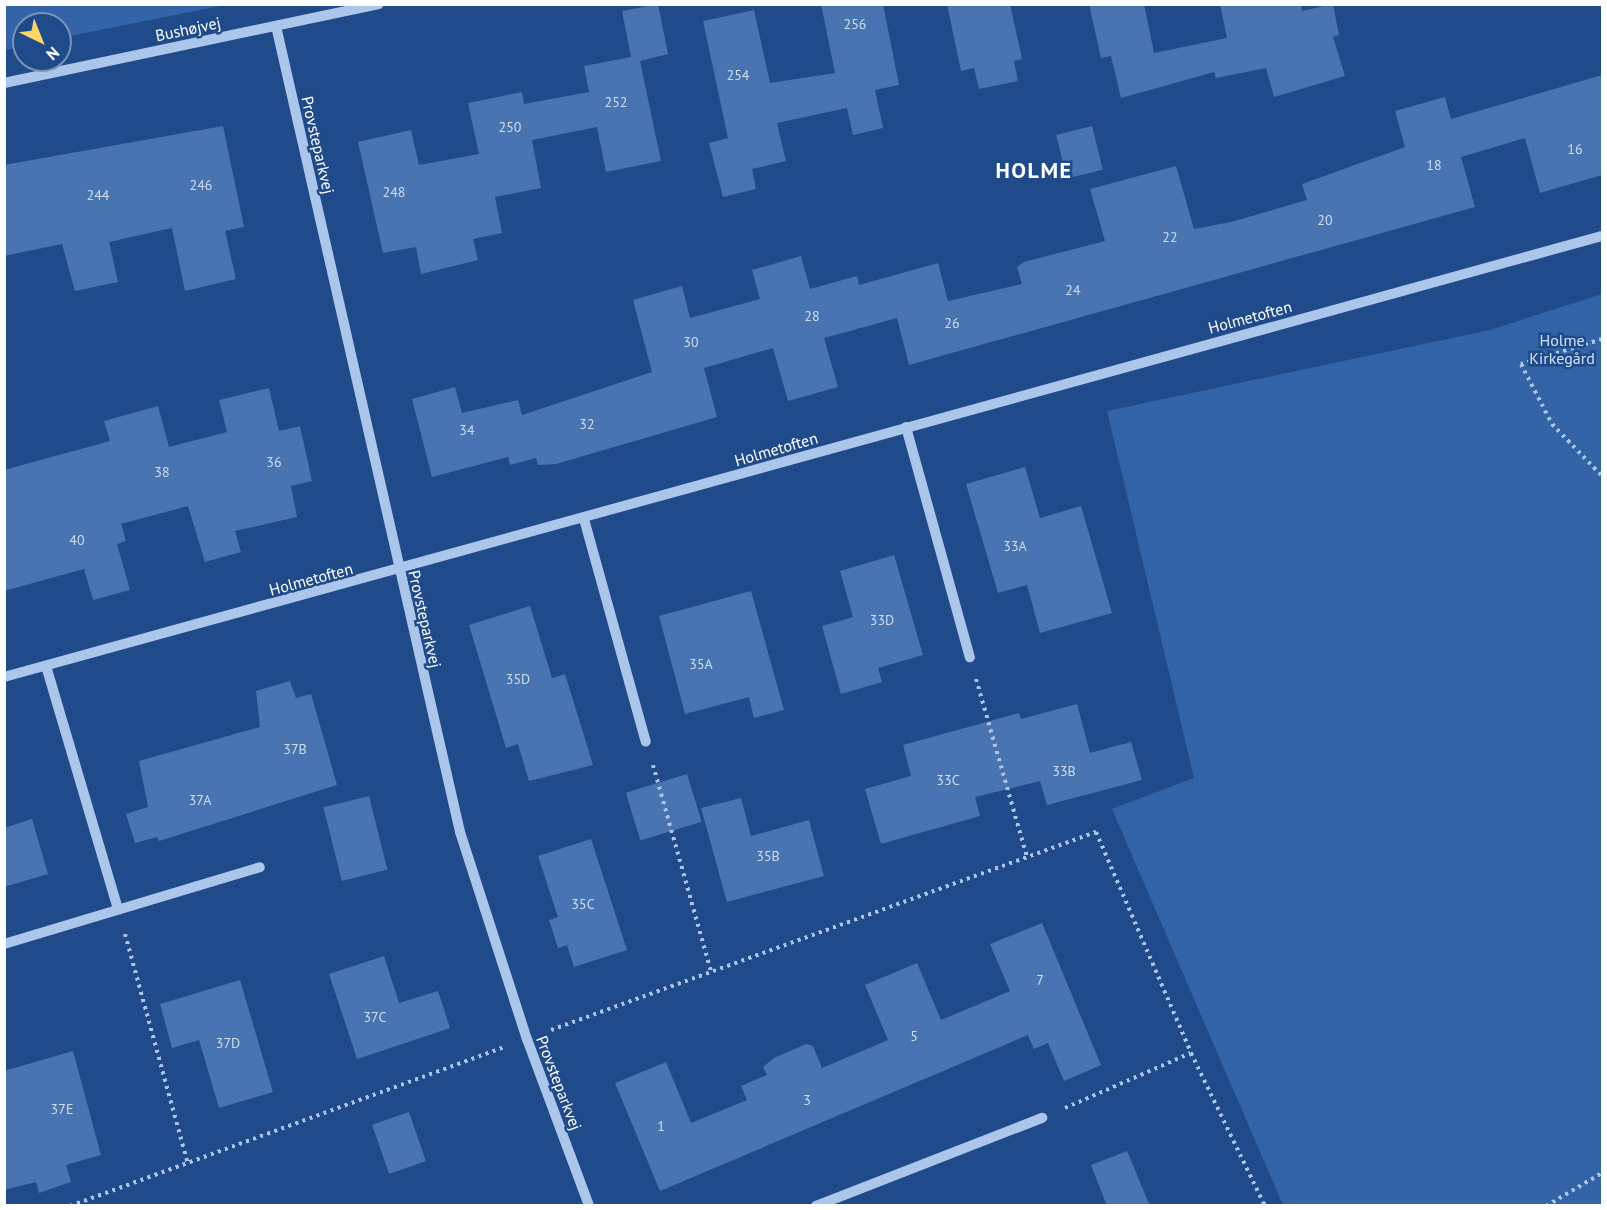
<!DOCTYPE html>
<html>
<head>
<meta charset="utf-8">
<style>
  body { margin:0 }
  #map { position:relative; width:1607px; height:1210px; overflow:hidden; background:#204b8a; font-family:"PT Sans",sans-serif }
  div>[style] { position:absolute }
  .green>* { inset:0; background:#3364a8 }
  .building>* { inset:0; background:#4874b2; transform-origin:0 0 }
  .path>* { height:4px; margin-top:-2px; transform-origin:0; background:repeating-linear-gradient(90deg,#acc6eb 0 3px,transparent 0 7.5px) }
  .minor>* { height:10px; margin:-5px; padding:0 5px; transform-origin:5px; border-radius:5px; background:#acc6eb }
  span { translate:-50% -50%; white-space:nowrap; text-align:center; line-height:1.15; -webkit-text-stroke:5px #204b8a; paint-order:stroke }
  .number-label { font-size:14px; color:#d1dcec }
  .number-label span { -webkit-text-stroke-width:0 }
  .street-label { font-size:16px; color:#fff }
  .park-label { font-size:16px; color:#d1e1f8 }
  .district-label { font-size:22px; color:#fff; font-weight:700; letter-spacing:1.5px }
  .frame { position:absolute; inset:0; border:6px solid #fff; pointer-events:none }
  .north { position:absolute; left:12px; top:12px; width:60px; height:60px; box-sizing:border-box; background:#204b8a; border:2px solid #7993b9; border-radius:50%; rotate:137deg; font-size:16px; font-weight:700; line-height:24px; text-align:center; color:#fff }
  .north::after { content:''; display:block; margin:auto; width:21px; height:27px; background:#f9d56c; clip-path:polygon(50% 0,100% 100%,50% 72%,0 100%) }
</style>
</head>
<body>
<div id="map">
  <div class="green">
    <i style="clip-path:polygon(4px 5px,5px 4px,225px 5px,60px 38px,60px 24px,24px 24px,24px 46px,5px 50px)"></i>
    <i style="clip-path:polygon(1602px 294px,1602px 1205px,1283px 1205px,1112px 809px,1194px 778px,1107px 411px,1490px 330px)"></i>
  </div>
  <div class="building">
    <i style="clip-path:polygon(658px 4px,668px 54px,640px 61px,661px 161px,606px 172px,597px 127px,532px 140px,541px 188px,495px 197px,502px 233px,473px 239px,478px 260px,421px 274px,416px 247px,383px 253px,358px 142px,411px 130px,419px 165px,479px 154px,468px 103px,522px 92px,524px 104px,589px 92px,584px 66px,631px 57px,622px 11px)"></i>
    <i style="clip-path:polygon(821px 4px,883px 4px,899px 85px,875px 90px,883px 128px,853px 135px,847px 108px,777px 123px,786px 161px,752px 169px,756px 189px,723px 197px,709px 143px,728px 138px,703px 21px,754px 10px,770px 83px,835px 73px)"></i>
    <i style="clip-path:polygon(947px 4px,1010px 4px,1022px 59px,1014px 61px,1018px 81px,979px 89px,974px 68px,961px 71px)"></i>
    <i style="clip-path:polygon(1089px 4px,1144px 4px,1154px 53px,1227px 38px,1220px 4px,1301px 4px,1302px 11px,1333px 4px,1339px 35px,1333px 37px,1345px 76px,1274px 97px,1266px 68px,1216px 78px,1214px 72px,1121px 98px,1111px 56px,1101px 58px)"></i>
    <i style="clip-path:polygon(1602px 75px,1602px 175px,1540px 193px,1525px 138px,1461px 157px,1475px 207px,909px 365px,897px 318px,824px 338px,838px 387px,788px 401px,773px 348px,704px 368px,717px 417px,556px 464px,538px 465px,536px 458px,510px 465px,508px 457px,432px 477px,412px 399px,455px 387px,462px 413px,518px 400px,522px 415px,652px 372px,633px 300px,682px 286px,690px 318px,760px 299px,752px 270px,801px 256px,810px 289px,857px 276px,859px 285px,938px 263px,948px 301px,1022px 284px,1017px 267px,1024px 262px,1105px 241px,1090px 189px,1176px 166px,1194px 229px,1231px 222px,1307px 200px,1302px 184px,1405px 147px,1395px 111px,1445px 97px,1451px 119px)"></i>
    <i style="clip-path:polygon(223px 126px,244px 227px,225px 231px,236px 279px,185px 291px,172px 228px,109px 242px,118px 282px,75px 291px,62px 244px,4px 256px,4px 165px)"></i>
    <i style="left:1092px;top:126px;width:45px;height:37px;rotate:76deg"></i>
    <i style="clip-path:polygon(269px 388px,279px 431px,300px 426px,312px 481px,291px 486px,297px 517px,235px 531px,241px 552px,205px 562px,188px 506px,121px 524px,126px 541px,117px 544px,130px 590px,93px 600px,84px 569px,4px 591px,4px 470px,110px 441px,104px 421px,158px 406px,169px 447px,227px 432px,219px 400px)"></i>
    <i style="clip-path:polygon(1025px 467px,1040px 518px,1081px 506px,1112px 613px,1040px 633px,1027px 585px,998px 593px,966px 484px)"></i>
    <i style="clip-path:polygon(894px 555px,923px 655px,878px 668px,882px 682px,841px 694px,822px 626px,853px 617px,840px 571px)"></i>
    <i style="clip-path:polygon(751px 591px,784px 710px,754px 718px,749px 697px,685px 714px,659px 616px)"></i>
    <i style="clip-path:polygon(530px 606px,552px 678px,565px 674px,593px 765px,529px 781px,518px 744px,506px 748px,469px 625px)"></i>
    <i style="clip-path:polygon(290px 681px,296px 698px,311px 694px,337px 785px,159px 841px,157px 837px,135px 843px,126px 814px,148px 807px,139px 761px,260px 727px,256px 691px)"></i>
    <i style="clip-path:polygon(1077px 704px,1090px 753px,1131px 742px,1142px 780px,1047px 805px,1040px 781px,975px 797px,980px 816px,881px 844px,865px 789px,911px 776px,903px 745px,1019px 713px,1021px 719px)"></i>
    <i style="left:687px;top:774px;width:50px;height:64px;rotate:73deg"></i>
    <i style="left:369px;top:796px;width:76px;height:47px;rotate:76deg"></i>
    <i style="clip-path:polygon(741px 798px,751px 836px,809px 820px,824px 876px,727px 902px,701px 808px)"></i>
    <i style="clip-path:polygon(32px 819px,48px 874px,4px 887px,4px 828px)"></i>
    <i style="clip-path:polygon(591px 839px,627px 950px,574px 967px,567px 945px,558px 948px,549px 920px,558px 917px,538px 856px)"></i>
    <i style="clip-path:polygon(1042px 923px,1101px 1065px,1064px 1081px,1048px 1043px,1034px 1049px,1028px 1035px,660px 1191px,615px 1083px,666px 1062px,691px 1123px,747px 1100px,741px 1086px,767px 1075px,763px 1067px,774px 1058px,806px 1044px,813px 1046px,822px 1068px,888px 1040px,865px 985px,917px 963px,941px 1020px,1010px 991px,990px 944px)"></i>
    <i style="clip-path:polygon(384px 956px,399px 1003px,438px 991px,450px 1028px,357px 1059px,329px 974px)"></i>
    <i style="clip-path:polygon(240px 980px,273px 1092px,219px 1108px,199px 1040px,172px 1048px,160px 1004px)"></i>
    <i style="clip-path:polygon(73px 1051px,101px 1155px,66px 1165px,71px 1182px,39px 1193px,36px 1182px,4px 1190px,4px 1071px)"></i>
    <i style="left:409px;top:1112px;width:52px;height:39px;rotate:71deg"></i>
    <i style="clip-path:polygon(1127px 1151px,1150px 1206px,1107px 1206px,1091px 1165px)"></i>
  </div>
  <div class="path">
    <i style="left:1602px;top:339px;width:85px;rotate:162.8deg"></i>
    <i style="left:1521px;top:364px;width:68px;rotate:62.7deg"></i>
    <i style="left:1552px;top:424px;width:72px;rotate:46.1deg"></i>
    <i style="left:976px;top:679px;width:185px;rotate:74deg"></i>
    <i style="left:653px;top:765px;width:215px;rotate:74.3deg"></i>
    <i style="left:125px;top:934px;width:239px;rotate:74.7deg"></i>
    <i style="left:551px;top:1030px;width:580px;rotate:-19.97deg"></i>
    <i style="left:1096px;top:832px;width:241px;rotate:66.7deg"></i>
    <i style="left:1191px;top:1053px;width:170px;rotate:64.2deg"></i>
    <i style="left:1065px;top:1108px;width:137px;rotate:-23.6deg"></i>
    <i style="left:70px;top:1206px;width:463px;rotate:-20.1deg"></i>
    <i style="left:1546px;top:1206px;width:65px;rotate:-30.5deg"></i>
  </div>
  <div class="minor">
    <i style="left:276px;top:26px;width:827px;rotate:77.14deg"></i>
    <i style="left:460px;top:832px;width:218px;rotate:72.1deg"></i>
    <i style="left:527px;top:1039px;width:178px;rotate:69.6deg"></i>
    <i style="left:4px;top:83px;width:383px;rotate:-11.9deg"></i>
    <i style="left:906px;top:427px;width:239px;rotate:74.5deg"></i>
    <i style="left:584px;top:519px;width:231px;rotate:74.5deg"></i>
    <i style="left:46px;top:666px;width:253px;rotate:73.5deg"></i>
    <i style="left:4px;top:677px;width:1658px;rotate:-15.43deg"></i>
    <i style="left:4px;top:944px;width:267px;rotate:-16.7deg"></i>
    <i style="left:816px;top:1206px;width:243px;rotate:-21.3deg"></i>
  </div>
  <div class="number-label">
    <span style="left:855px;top:24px">256</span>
    <span style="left:738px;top:75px">254</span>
    <span style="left:616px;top:102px">252</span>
    <span style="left:510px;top:127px">250</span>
    <span style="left:1575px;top:149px">16</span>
    <span style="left:1434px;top:165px">18</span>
    <span style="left:201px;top:185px">246</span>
    <span style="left:394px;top:192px">248</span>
    <span style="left:98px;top:195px">244</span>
    <span style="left:1325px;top:220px">20</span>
    <span style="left:1170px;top:237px">22</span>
    <span style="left:1073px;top:290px">24</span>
    <span style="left:812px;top:316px">28</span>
    <span style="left:952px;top:323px">26</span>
    <span style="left:691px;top:342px">30</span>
    <span style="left:587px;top:424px">32</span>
    <span style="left:467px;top:430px">34</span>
    <span style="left:274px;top:462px">36</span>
    <span style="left:162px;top:472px">38</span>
    <span style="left:77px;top:540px">40</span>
    <span style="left:1015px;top:546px">33A</span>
    <span style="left:882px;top:620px">33D</span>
    <span style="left:701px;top:664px">35A</span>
    <span style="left:518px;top:679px">35D</span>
    <span style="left:295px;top:749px">37B</span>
    <span style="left:1064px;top:771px">33B</span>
    <span style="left:948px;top:780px">33C</span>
    <span style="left:200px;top:800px">37A</span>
    <span style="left:768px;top:856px">35B</span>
    <span style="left:583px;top:904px">35C</span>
    <span style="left:1040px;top:980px">7</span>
    <span style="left:375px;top:1017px">37C</span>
    <span style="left:914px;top:1036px">5</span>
    <span style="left:228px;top:1043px">37D</span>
    <span style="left:807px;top:1100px">3</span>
    <span style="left:62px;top:1109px">37E</span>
    <span style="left:661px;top:1126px">1</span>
  </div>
  <div class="street-label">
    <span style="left:188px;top:29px;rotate:-12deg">Bushøjvej</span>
    <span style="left:318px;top:145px;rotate:77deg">Provsteparkvej</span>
    <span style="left:1250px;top:317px;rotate:-15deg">Holmetoften</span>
    <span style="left:776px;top:449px;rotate:-16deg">Holmetoften</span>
    <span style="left:311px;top:579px;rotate:-15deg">Holmetoften</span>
    <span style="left:425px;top:619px;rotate:77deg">Provsteparkvej</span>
    <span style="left:559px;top:1083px;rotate:69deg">Provsteparkvej</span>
  </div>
  <div class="park-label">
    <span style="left:1562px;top:349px">Holme<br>Kirkegård</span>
  </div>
  <div class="district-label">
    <span style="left:1034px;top:171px">HOLME</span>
  </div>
  <div class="frame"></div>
  <div class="north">N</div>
</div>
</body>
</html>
